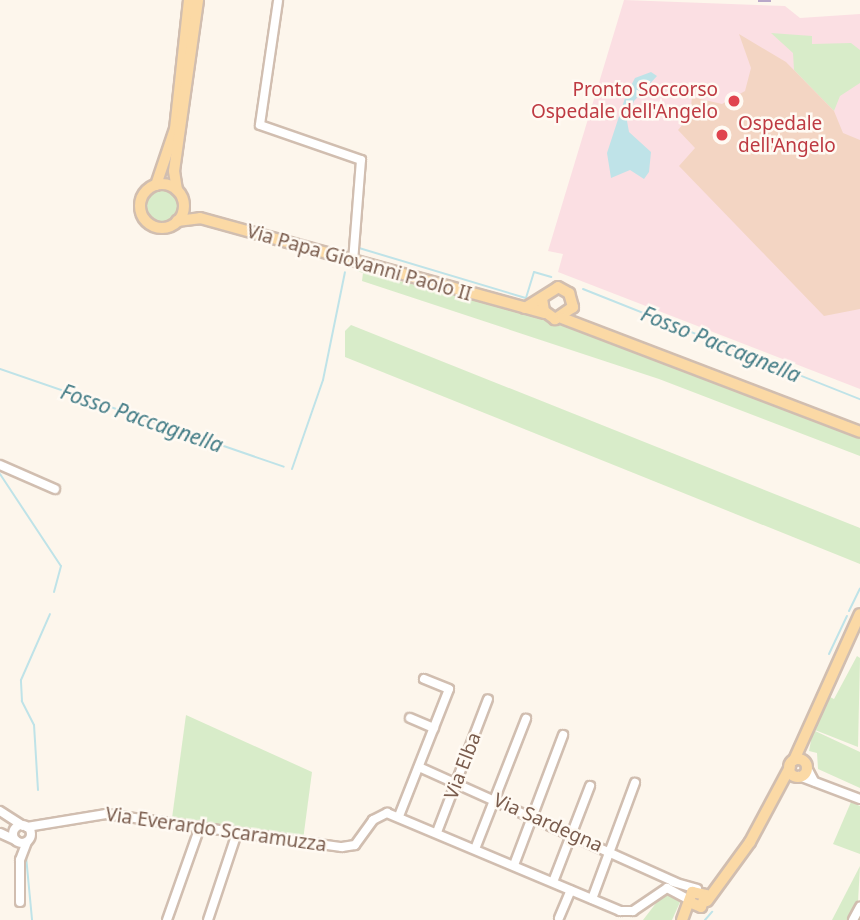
<!DOCTYPE html>
<html>
<head>
<meta charset="utf-8">
<style>
  body { margin:0 }
  #map { position:relative; width:860px; height:920px; overflow:hidden; background:#fdf6ec; font-family:"Noto Sans",sans-serif }
  div>[style] { position:absolute }
  .medical>* { inset:0; background:#fbdfe3 }
  .green>* { inset:0; background:#d8ecc9 }
  .round { border-radius:50% }
  .water>* { inset:0; background:#bfe3e8 }
  .stream>* { height:2px; margin:-1px; padding:0 1px; transform-origin:1px; border-radius:1px; background:#bfe3e8 }
  .building>* { inset:0; background:#f3d5c3 }
  .roads { filter:drop-shadow(2px 0 #d1beb0) drop-shadow(-2px 0 #d1beb0) drop-shadow(0 2px #d1beb0) drop-shadow(0 -2px #d1beb0) }
  .minor>* { height:8px; margin:-4px; padding:0 4px; transform-origin:4px; border-radius:4px; background:#fff }
  .minor>.ring { margin:-4px; padding:0; box-sizing:content-box; background:none; border:8px solid #fff; border-radius:50% }
  .major>* { height:10px; margin:-5px; padding:0 5px; transform-origin:5px; border-radius:5px; background:#fbd9a5 }
  .major>.ring { margin:-5px; padding:0; box-sizing:content-box; background:none; border:10px solid #fbd9a5; border-radius:50% }
  .rail>* { height:4.5px; margin-top:-2.25px; transform-origin:0; background:repeating-linear-gradient(90deg,#fffaf3 0 5px,#b9a8c9 0 10px); box-sizing:border-box; border-block:2px solid #b9a8c9 }
  .dots>* { width:19px; height:19px; translate:-50% -50%; box-sizing:border-box; border:4px solid #fffaf3; border-radius:50% }
  span { translate:-50% -50%; white-space:nowrap; text-align:center; line-height:1.15; -webkit-text-stroke:5px #fffaf3; paint-order:stroke }
  .health-label { font-size:19px; color:#be3a42 }
  .right { translate:-100% -50%; text-align:right }
  .left { translate:0 -50%; text-align:left }
  .street-label { font-size:19px; color:#7a5c4d }
  .water-label { font-size:21px; color:#437c86; font-style:italic }
</style>
</head>
<body>
<div id="map">
  <div class="medical">
    <i style="clip-path:polygon(624px 0,785px 6px,800px 18px,860px 14px,860px 389px,558px 272px,563px 254px,548px 251px)"></i>
  </div>
  <div class="green">
    <i style="clip-path:polygon(771px 33px,812px 36px,812px 44px,851px 43px,860px 50px,860px 83px,840px 96px,834px 111px,794px 70px,793px 53px)"></i>
    <i class="round" style="left:146px;top:190px;width:32px;height:32px"></i>
    <i style="clip-path:polygon(354px 270px,571px 323px,860px 438px,860px 456px,659px 379px,362px 281px,363px 273px)"></i>
    <i style="clip-path:polygon(351px 325px,860px 528px,860px 564px,345px 357px,345px 331px)"></i>
    <i style="clip-path:polygon(857px 656px,860px 658px,858px 747px,815px 730px,828px 696px,834px 699px)"></i>
    <i style="clip-path:polygon(186px 715px,312px 772px,303px 840px,172px 818px)"></i>
    <i style="clip-path:polygon(813px 730px,860px 752px,860px 788px,818px 769px,817px 753px,809px 751px)"></i>
    <i style="clip-path:polygon(851px 802px,860px 806px,860px 854px,833px 844px)"></i>
    <i style="clip-path:polygon(860px 866px,858px 902px,847px 920px,832px 920px)"></i>
    <i style="clip-path:polygon(672px 893px,681px 900px,672px 920px,643px 920px,660px 898px)"></i>
  </div>
  <div class="water">
    <i style="clip-path:polygon(651px 72px,657px 76px,634px 101px,627px 121px,629px 132px,651px 152px,649px 172px,644px 179px,630px 170px,611px 178px,607px 153px,626px 95px,635px 78px)"></i>
  </div>
  <div class="stream">
    <i style="left:359px;top:248px;width:174px;rotate:16.7deg"></i>
    <i style="left:526px;top:298px;width:27px;rotate:-73deg"></i>
    <i style="left:534px;top:272px;width:18px;rotate:16deg"></i>
    <i style="left:583px;top:289px;width:298px;rotate:21.7deg"></i>
    <i style="left:0;top:369px;width:300px;rotate:19deg"></i>
    <i style="left:292px;top:469px;width:94px;rotate:-70.8deg"></i>
    <i style="left:323px;top:380px;width:110px;rotate:-78.5deg"></i>
    <i style="left:0;top:474px;width:110px;rotate:56.5deg"></i>
    <i style="left:61px;top:566px;width:27px;rotate:105deg"></i>
    <i style="left:849px;top:611px;width:25px;rotate:-64deg"></i>
    <i style="left:829px;top:654px;width:42px;rotate:-64.7deg"></i>
    <i style="left:38px;top:790px;width:65px;rotate:-93.5deg"></i>
    <i style="left:34px;top:725px;width:27px;rotate:-117deg"></i>
    <i style="left:22px;top:701px;width:21px;rotate:-93deg"></i>
    <i style="left:21px;top:680px;width:72px;rotate:-66.3deg"></i>
    <i style="left:26px;top:856px;width:64px;rotate:84.6deg"></i>
    <i style="left:705px;top:920px;width:11px;rotate:-49deg"></i>
  </div>
  <div class="building">
    <i style="clip-path:polygon(739px 34px,786px 62px,834px 111px,843px 133px,860px 140px,860px 309px,824px 316px,679px 166px,695px 148px,678px 130px,690px 116px,692px 97px,722px 104px,745px 91px,751px 68px)"></i>
  </div>
  <div class="roads">
    <div class="minor">
      <i style="left:278px;top:1px;width:125px;rotate:98.3deg"></i>
      <i style="left:260px;top:125px;width:107px;rotate:19.1deg"></i>
      <i style="left:361px;top:160px;width:101px;rotate:94.5deg"></i>
      <i style="left:0;top:465px;width:60px;rotate:23.6deg"></i>
      <i style="left:410px;top:718px;width:26px;rotate:23deg"></i>
      <i style="left:419px;top:767px;width:281px;rotate:24.2deg"></i>
      <i style="left:807px;top:768px;width:15px;rotate:62deg"></i>
      <i style="left:799px;top:776px;width:65px;rotate:20.7deg"></i>
      <i style="left:0;top:811px;width:27px;rotate:33deg"></i>
      <i style="left:399px;top:816px;width:136px;rotate:-68.5deg"></i>
      <i style="left:449px;top:689px;width:27px;rotate:-158deg"></i>
      <i class="ring" style="left:13px;top:825px;width:10px;height:10px"></i>
      <i style="left:27px;top:827px;width:80px;rotate:-9.3deg"></i>
      <i style="left:106px;top:814px;width:238px;rotate:8deg"></i>
      <i style="left:342px;top:847px;width:13px;rotate:-9deg"></i>
      <i style="left:355px;top:845px;width:31px;rotate:-54deg"></i>
      <i style="left:373px;top:820px;width:16px;rotate:-27deg"></i>
      <i style="left:387px;top:813px;width:253px;rotate:22.8deg"></i>
      <i style="left:620px;top:911px;width:13px"></i>
      <i style="left:633px;top:911px;width:41px;rotate:-34.1deg"></i>
      <i style="left:667px;top:888px;width:24px;rotate:28deg"></i>
      <i style="left:437px;top:832px;width:142px;rotate:-69deg"></i>
      <i style="left:0;top:833px;width:17px;rotate:25deg"></i>
      <i style="left:475px;top:849px;width:140px;rotate:-68.6deg"></i>
      <i style="left:514px;top:865px;width:139px;rotate:-69.3deg"></i>
      <i style="left:553px;top:882px;width:103px;rotate:-68.9deg"></i>
      <i style="left:673px;top:882px;width:25px;rotate:16deg"></i>
      <i style="left:592px;top:899px;width:124px;rotate:-69.7deg"></i>
      <i style="left:20px;top:902px;width:42px;rotate:-90deg"></i>
      <i style="left:20px;top:860px;width:19px;rotate:-69deg"></i>
      <i style="left:559px;top:918px;width:30px;rotate:-67deg"></i>
      <i style="left:167px;top:920px;width:99px;rotate:-70.5deg"></i>
      <i style="left:208px;top:920px;width:92px;rotate:-71.6deg"></i>
      <i style="left:853px;top:920px;width:15px;rotate:-62deg"></i>
    </div>
    <div class="major">
      <i class="ring" style="left:140px;top:184px;width:34px;height:34px"></i>
      <i style="left:156px;top:185px;width:59px;rotate:-71.3deg"></i>
      <i style="left:175px;top:129px;width:130px;rotate:-83.8deg"></i>
      <i style="left:177px;top:190px;width:19px;rotate:-99deg"></i>
      <i style="left:174px;top:171px;width:173px;rotate:-82deg"></i>
      <i style="left:177px;top:221px;width:23px;rotate:-7deg"></i>
      <i style="left:200px;top:218px;width:358px;rotate:15.4deg"></i>
      <i style="left:525px;top:308px;width:39px;rotate:-32deg"></i>
      <i style="left:558px;top:287px;width:13px;rotate:29deg"></i>
      <i style="left:569px;top:293px;width:15px;rotate:74deg"></i>
      <i style="left:573px;top:307px;width:22px;rotate:146deg"></i>
      <i style="left:555px;top:319px;width:14px;rotate:-144deg"></i>
      <i style="left:544px;top:311px;width:13px;rotate:-99deg"></i>
      <i style="left:562px;top:318px;width:319px;rotate:20.9deg"></i>
      <i class="ring" style="left:789px;top:759px;width:8px;height:8px"></i>
      <i style="left:794px;top:760px;width:160px;rotate:-65.7deg"></i>
      <i style="left:707px;top:901px;width:73px;rotate:-53.9deg"></i>
      <i style="left:750px;top:842px;width:85px;rotate:-61.9deg"></i>
      <i style="left:682px;top:920px;width:30px;rotate:-70deg"></i>
      <i style="left:692px;top:892px;width:14px;rotate:12deg"></i>
      <i style="left:706px;top:895px;width:13px;rotate:113deg"></i>
      <i style="left:701px;top:907px;width:13px;rotate:-157deg"></i>
    </div>
  </div>
  <div class="rail">
    <i style="left:758px;top:0;width:13px"></i>
  </div>
  <div class="dots">
    <i style="left:734px;top:101px;background:#e0444e"></i>
    <i style="left:722px;top:135px;background:#e0444e"></i>
  </div>
  <div class="health-label">
    <span class="right" style="left:718px;top:101px">Pronto Soccorso<br>Ospedale dell'Angelo</span>
    <span class="left" style="left:738px;top:135px">Ospedale<br>dell'Angelo</span>
  </div>
  <div class="street-label">
    <span style="left:359px;top:263px;rotate:16deg">Via Papa Giovanni Paolo II</span>
    <span style="left:463px;top:766px;rotate:-69deg">Via Elba</span>
    <span style="left:548px;top:823px;rotate:24deg">Via Sardegna</span>
    <span style="left:216px;top:830px;rotate:8deg">Via Everardo Scaramuzza</span>
  </div>
  <div class="water-label">
    <span style="left:721px;top:344px;rotate:22deg">Fosso Paccagnella</span>
    <span style="left:142px;top:418px;rotate:19deg">Fosso Paccagnella</span>
  </div>
</div>
</body>
</html>
